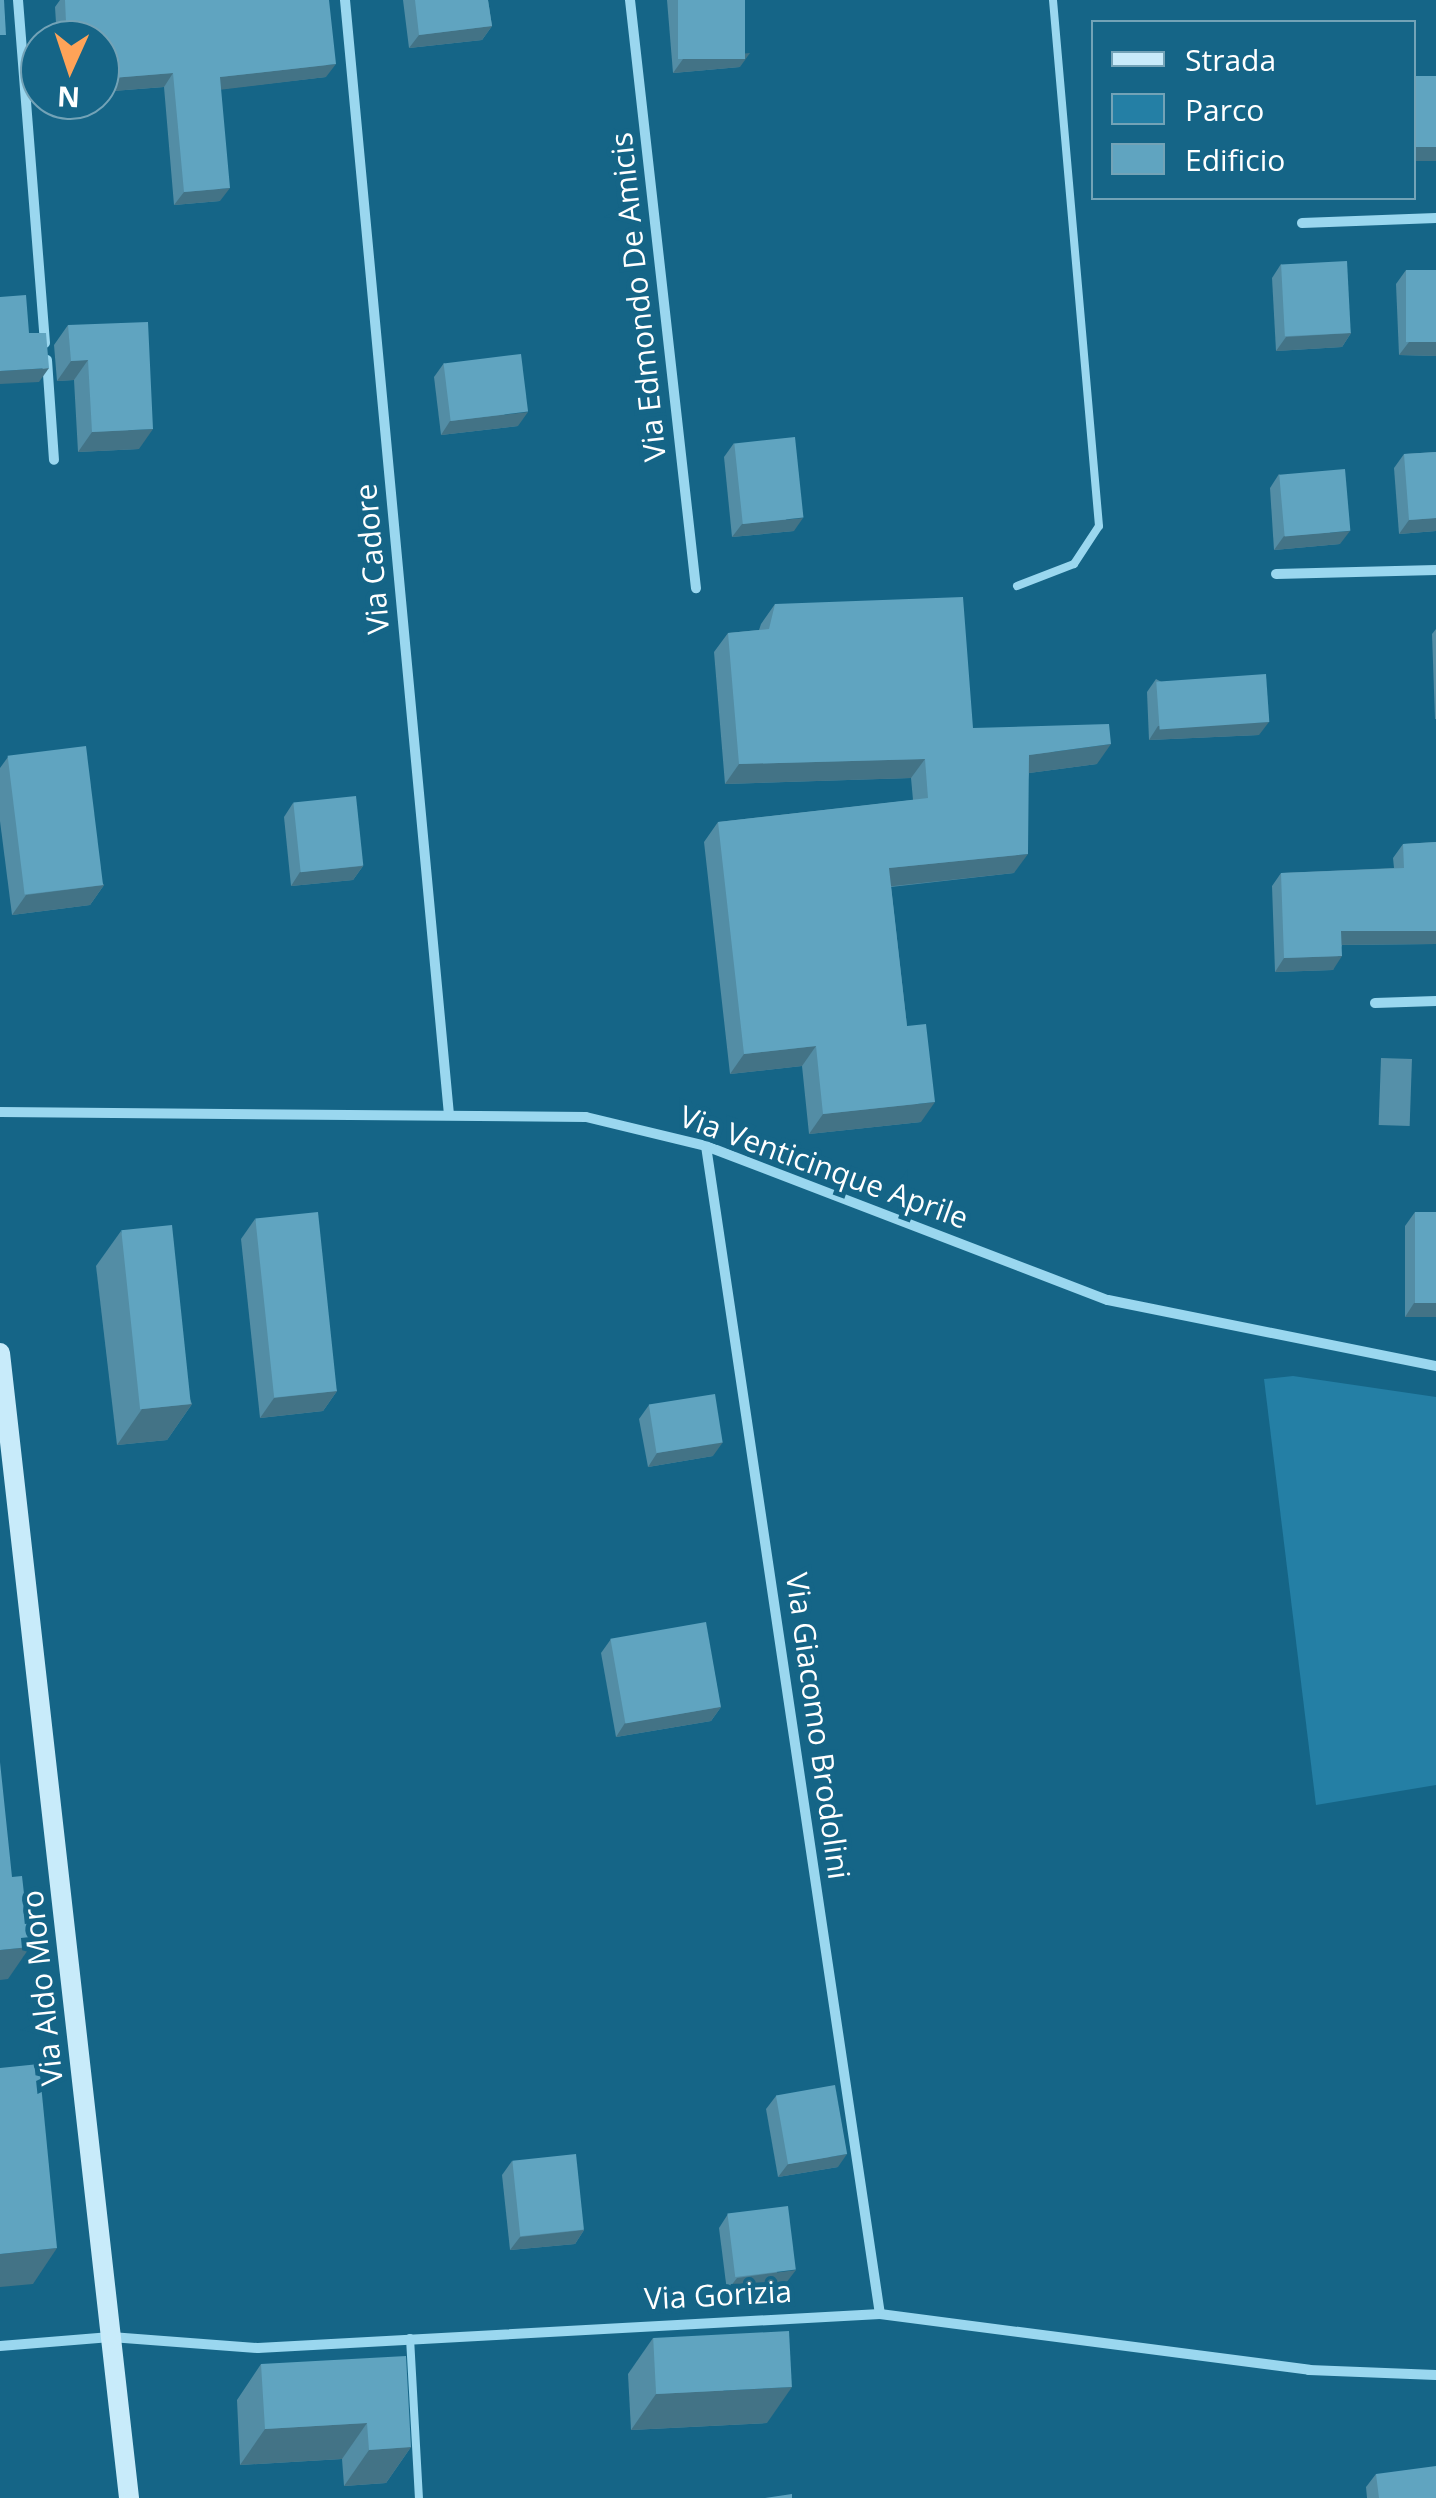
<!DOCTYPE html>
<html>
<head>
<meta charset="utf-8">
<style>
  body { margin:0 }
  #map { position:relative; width:1436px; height:2498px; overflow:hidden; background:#156587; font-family:"Open Sans",sans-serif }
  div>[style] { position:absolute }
  .green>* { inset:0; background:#247fa5 }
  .water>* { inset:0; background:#5590a9; transform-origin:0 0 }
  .lane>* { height:8px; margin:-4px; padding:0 4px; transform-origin:4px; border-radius:4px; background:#9ad7ef }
  .street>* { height:10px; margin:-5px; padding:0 5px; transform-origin:5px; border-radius:5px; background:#9ad7ef }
  .secondary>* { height:20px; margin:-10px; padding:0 10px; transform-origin:10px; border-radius:10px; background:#c8ebfa }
  .wall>* { inset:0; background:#538da5 }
  .shaded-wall>* { inset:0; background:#437386; transform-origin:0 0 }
  .building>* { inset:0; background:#60a4c0; transform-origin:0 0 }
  span { translate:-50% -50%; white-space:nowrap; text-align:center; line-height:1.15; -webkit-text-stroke:10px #156587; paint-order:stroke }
  .street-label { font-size:30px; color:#fff }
  .legend { position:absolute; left:1091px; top:20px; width:325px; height:180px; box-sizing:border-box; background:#156587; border:2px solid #73a3b7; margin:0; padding:12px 18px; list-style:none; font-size:30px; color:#fff }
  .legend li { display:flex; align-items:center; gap:20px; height:50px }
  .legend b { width:50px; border:2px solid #73a3b7 }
  .north { position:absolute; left:20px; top:20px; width:100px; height:100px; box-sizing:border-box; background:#156587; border:2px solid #73a3b7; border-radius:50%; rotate:183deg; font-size:28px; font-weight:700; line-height:40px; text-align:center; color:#fff }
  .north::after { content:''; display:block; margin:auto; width:35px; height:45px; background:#ffa358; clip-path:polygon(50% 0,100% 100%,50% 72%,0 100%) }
</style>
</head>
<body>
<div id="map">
  <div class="green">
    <i style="clip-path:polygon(1293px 1376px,1436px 1397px,1436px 1785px,1316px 1805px,1264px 1379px)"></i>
  </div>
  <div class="water">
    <i style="left:1381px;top:1058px;width:31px;height:67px;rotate:2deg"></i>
  </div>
  <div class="lane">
    <i style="left:1017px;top:586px;width:61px;rotate:-21.1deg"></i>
    <i style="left:1074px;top:564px;width:45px;rotate:-56.7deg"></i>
    <i style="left:1099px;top:526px;width:528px;rotate:-95deg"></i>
    <i style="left:410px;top:2338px;width:160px;rotate:86.8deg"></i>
  </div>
  <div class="street">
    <i style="left:18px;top:0;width:344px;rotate:85.5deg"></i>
    <i style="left:345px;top:0;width:1119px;rotate:84.67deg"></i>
    <i style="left:630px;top:0;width:592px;rotate:83.6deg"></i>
    <i style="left:1302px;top:223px;width:134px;rotate:-2.1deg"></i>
    <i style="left:47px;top:360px;width:100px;rotate:86deg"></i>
    <i style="left:1276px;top:574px;width:160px;rotate:-1.4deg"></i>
    <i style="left:1375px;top:1003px;width:61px;rotate:-1.9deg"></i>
    <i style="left:0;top:1112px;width:586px;rotate:0.49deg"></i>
    <i style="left:586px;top:1117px;width:123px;rotate:13.6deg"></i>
    <i style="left:706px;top:1146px;width:430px;rotate:21deg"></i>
    <i style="left:1108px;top:1300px;width:335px;rotate:11.4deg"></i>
    <i style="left:706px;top:1146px;width:1181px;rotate:81.53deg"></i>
    <i style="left:0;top:2346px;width:111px;rotate:-4.6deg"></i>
    <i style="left:111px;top:2337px;width:147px;rotate:4.3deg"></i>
    <i style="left:258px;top:2348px;width:623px;rotate:-3.13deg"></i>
    <i style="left:880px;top:2314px;width:433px;rotate:7.4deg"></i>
    <i style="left:1309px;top:2370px;width:127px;rotate:2.3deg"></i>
  </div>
  <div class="secondary">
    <i style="left:0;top:1353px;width:1152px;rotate:83.57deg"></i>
  </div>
  <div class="wall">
    <i style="clip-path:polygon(60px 0,329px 0,326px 77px,221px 89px,220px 201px,174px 205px,164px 87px,100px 92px,100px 40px,45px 40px,45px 37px,56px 23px,55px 7px)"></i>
    <i style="clip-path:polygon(403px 0,488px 0,492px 26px,482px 40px,409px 48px)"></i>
    <i style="clip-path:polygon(667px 0,745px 0,740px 67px,673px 73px)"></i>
    <i style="clip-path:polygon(1281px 264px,1351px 333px,1342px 347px,1276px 351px,1272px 278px)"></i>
    <i style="clip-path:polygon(1406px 270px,1436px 356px,1399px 355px,1396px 284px)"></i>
    <i style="clip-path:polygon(68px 325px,139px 449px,78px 452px,74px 380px,57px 381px,54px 345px)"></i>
    <i style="clip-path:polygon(444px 363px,518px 426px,441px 435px,434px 377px)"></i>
    <i style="clip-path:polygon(734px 443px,794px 531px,732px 537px,724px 457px)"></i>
    <i style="clip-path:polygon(1436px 452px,1436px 531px,1399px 534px,1394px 468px,1404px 454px)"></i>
    <i style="clip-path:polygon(1279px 474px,1340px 544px,1274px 550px,1270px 488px)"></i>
    <i style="clip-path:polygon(775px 604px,973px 728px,1097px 764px,1029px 773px,1014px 873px,891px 887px,907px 1026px,921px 1122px,809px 1134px,802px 1066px,730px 1074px,704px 842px,718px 822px,913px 800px,911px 778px,725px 784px,714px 652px,728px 633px,759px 630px,761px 624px)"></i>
    <i style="clip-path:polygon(1436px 629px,1436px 719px,1435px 719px,1432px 634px)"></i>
    <i style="clip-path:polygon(1156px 679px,1259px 735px,1149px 740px,1147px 692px)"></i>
    <i style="clip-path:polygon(8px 757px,104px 885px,90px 905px,12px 915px,0 821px,0 768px)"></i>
    <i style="clip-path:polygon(293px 803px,363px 866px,353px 880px,291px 886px,284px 817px)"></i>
    <i style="clip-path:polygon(1436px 842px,1436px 944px,1342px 945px,1333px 970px,1275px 972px,1272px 886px,1281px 873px,1394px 868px,1393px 858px,1403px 844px)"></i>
    <i style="clip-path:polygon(1415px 1212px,1436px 1212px,1436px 1317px,1405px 1317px,1405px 1226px)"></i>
    <i style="clip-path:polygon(255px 1219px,337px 1391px,323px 1411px,260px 1418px,241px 1239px)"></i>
    <i style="clip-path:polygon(121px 1231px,192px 1404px,167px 1440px,117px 1445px,96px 1266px)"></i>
    <i style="clip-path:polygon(649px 1405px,713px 1456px,648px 1467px,639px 1419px)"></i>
    <i style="clip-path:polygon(611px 1639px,721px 1707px,711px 1721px,616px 1737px,601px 1653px)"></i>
    <i style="clip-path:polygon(776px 2096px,838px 2167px,778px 2177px,766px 2109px)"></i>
    <i style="clip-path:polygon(512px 2161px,584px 2230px,575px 2244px,510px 2250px,502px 2175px)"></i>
    <i style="clip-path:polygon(728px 2214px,786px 2283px,727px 2291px,719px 2228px)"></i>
    <i style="clip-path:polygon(653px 2338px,767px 2423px,631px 2430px,628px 2374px)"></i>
    <i style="clip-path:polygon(261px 2364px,411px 2447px,386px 2483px,344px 2486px,342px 2459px,240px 2465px,237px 2400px)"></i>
    <i style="clip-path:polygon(1376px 2474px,1436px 2498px,1367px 2498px,1366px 2487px)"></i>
  </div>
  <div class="shaded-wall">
    <i style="clip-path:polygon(492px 26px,482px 40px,409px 48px,419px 35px)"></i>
    <i style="clip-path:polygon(750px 53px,740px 67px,673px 73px,683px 59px)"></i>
    <i style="clip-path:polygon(336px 64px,326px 77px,210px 91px,220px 77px)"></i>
    <i style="clip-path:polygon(173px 73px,164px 87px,100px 92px,100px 79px)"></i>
    <i style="left:1436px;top:147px;width:14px;height:22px;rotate:90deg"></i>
    <i style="clip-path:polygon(230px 188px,220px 201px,174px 205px,184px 192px)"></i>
    <i style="clip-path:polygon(1351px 333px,1342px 347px,1276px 351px,1286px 337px)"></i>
    <i style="clip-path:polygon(1409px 342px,1436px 342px,1436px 356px,1399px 355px)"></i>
    <i style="clip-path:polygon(88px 360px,74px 380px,57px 381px,71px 361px)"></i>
    <i style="clip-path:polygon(49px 368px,39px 382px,0 384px,0 371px)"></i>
    <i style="clip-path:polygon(528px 412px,518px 426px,441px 435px,450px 421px)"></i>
    <i style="clip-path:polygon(153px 429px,139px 449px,78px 452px,92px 432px)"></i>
    <i style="clip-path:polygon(803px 518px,794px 531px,732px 537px,742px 524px)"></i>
    <i style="clip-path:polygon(1436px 518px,1436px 531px,1399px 534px,1409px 520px)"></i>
    <i style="clip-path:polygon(1350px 531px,1340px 544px,1274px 550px,1284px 536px)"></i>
    <i style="clip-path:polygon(1269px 722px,1259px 735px,1149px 740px,1158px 726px)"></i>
    <i style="clip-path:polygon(1111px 744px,1097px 764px,1015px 775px,1029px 755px)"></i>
    <i style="clip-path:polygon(925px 759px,911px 778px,725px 784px,739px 764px)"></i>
    <i style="clip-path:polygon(1028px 854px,1014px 873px,875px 888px,889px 868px)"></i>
    <i style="clip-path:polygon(363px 866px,353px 880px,291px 886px,300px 872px)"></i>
    <i style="clip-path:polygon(104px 885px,90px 905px,12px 915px,26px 895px)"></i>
    <i style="clip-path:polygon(1341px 931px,1436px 931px,1436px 944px,1332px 945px)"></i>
    <i style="clip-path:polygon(1342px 956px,1333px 970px,1275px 972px,1284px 958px)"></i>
    <i style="clip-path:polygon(816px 1046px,802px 1066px,730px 1074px,744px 1054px)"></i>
    <i style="clip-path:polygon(935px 1102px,921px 1122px,809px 1134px,823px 1114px)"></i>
    <i style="clip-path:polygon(1414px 1303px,1436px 1303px,1436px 1317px,1405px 1317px)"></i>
    <i style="clip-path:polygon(337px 1391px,323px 1411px,260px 1418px,274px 1398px)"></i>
    <i style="clip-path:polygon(192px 1404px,167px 1440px,117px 1445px,142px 1409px)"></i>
    <i style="clip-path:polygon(723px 1442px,713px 1456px,648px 1467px,657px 1453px)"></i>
    <i style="clip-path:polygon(721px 1707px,711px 1721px,616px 1737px,625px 1723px)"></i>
    <i style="clip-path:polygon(30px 1947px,8px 1979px,0 1980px,0 1950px)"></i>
    <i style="clip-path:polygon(847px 2154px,838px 2167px,778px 2177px,788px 2164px)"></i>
    <i style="clip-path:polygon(584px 2230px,575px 2244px,510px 2250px,520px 2237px)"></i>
    <i style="clip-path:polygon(57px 2248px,33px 2284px,0 2287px,0 2254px)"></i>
    <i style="clip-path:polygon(796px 2270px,786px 2283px,727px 2291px,737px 2278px)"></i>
    <i style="clip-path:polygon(792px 2387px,767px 2423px,631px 2430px,656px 2394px)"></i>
    <i style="clip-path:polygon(367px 2423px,342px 2459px,240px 2465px,265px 2429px)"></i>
    <i style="clip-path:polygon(411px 2447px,386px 2483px,344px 2486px,369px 2450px)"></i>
  </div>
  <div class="building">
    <i style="clip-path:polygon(0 0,4px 0,6px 35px,0 35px)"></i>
    <i style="clip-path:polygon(65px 0,329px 0,336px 64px,220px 77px,230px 188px,184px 192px,173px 73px,100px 79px,100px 40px,55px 40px,54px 23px,66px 22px)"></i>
    <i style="clip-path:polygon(415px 0,488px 0,492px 26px,419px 35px)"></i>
    <i style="left:678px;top:0;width:67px;height:59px"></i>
    <i style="left:1436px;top:76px;width:71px;height:22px;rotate:90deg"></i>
    <i style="left:1347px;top:261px;width:72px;height:66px;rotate:87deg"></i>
    <i style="left:1406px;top:270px;width:30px;height:72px"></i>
    <i style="clip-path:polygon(26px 295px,29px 333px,46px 333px,49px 368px,0 371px,0 297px)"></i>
    <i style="clip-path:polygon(148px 322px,153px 429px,92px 432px,88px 360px,71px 361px,68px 325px)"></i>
    <i style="left:521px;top:354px;width:58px;height:78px;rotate:83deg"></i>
    <i style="left:795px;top:437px;width:81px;height:61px;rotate:84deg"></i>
    <i style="clip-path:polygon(1436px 452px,1436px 518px,1409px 520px,1404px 454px)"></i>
    <i style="left:1345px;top:469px;width:62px;height:66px;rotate:85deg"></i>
    <i style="clip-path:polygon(963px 597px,973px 728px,1109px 724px,1111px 744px,1029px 755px,1028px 854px,889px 868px,907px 1026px,926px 1024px,935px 1102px,823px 1114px,816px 1046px,744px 1054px,718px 822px,928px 798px,925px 759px,739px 764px,728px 633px,769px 629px,775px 604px)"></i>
    <i style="left:1266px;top:674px;width:48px;height:110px;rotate:86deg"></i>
    <i style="left:86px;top:746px;width:140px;height:79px;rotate:83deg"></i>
    <i style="left:356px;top:796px;width:70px;height:63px;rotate:84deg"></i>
    <i style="clip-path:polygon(1436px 842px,1436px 931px,1341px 931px,1342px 956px,1284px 958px,1281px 873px,1404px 868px,1403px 844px)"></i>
    <i style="left:318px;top:1212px;width:180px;height:63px;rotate:84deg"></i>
    <i style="left:1415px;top:1212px;width:21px;height:91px"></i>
    <i style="left:172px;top:1225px;width:180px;height:51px;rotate:84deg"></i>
    <i style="left:715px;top:1394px;width:49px;height:67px;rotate:81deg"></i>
    <i style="left:706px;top:1622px;width:86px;height:97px;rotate:80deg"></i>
    <i style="clip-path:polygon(0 1762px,12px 1877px,22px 1876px,30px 1947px,0 1950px)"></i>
    <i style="clip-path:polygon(39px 2064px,57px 2248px,0 2254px,0 2068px)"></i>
    <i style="left:835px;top:2085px;width:70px;height:60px;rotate:80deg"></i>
    <i style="left:576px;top:2154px;width:76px;height:64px;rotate:84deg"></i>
    <i style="left:788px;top:2206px;width:64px;height:61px;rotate:83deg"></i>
    <i style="left:789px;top:2331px;width:56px;height:136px;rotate:87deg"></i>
    <i style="clip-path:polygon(406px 2356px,411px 2447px,369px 2450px,367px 2423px,265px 2429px,261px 2364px)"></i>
    <i style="clip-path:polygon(1436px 2466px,1436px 2498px,1379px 2498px,1376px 2474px)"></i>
    <i style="clip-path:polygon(792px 2494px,792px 2498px,765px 2498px)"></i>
  </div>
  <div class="street-label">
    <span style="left:638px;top:297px;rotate:-96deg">Via Edmondo De Amicis</span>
    <span style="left:372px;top:559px;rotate:-95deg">Via Cadore</span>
    <span style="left:824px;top:1167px;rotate:20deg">Via Venticinque Aprile</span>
    <span style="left:818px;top:1726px;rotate:82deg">Via Giacomo Brodolini</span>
    <span style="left:42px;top:1988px;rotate:-96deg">Via Aldo Moro</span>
    <span style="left:718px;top:2295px;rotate:-3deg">Via Gorizia</span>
  </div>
  <ul class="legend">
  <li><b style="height:12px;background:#c8ebfa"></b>Strada</li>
  <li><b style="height:28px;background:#247fa5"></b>Parco</li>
  <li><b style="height:28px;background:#60a4c0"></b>Edificio</li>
  </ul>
  <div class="north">N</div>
</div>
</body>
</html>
